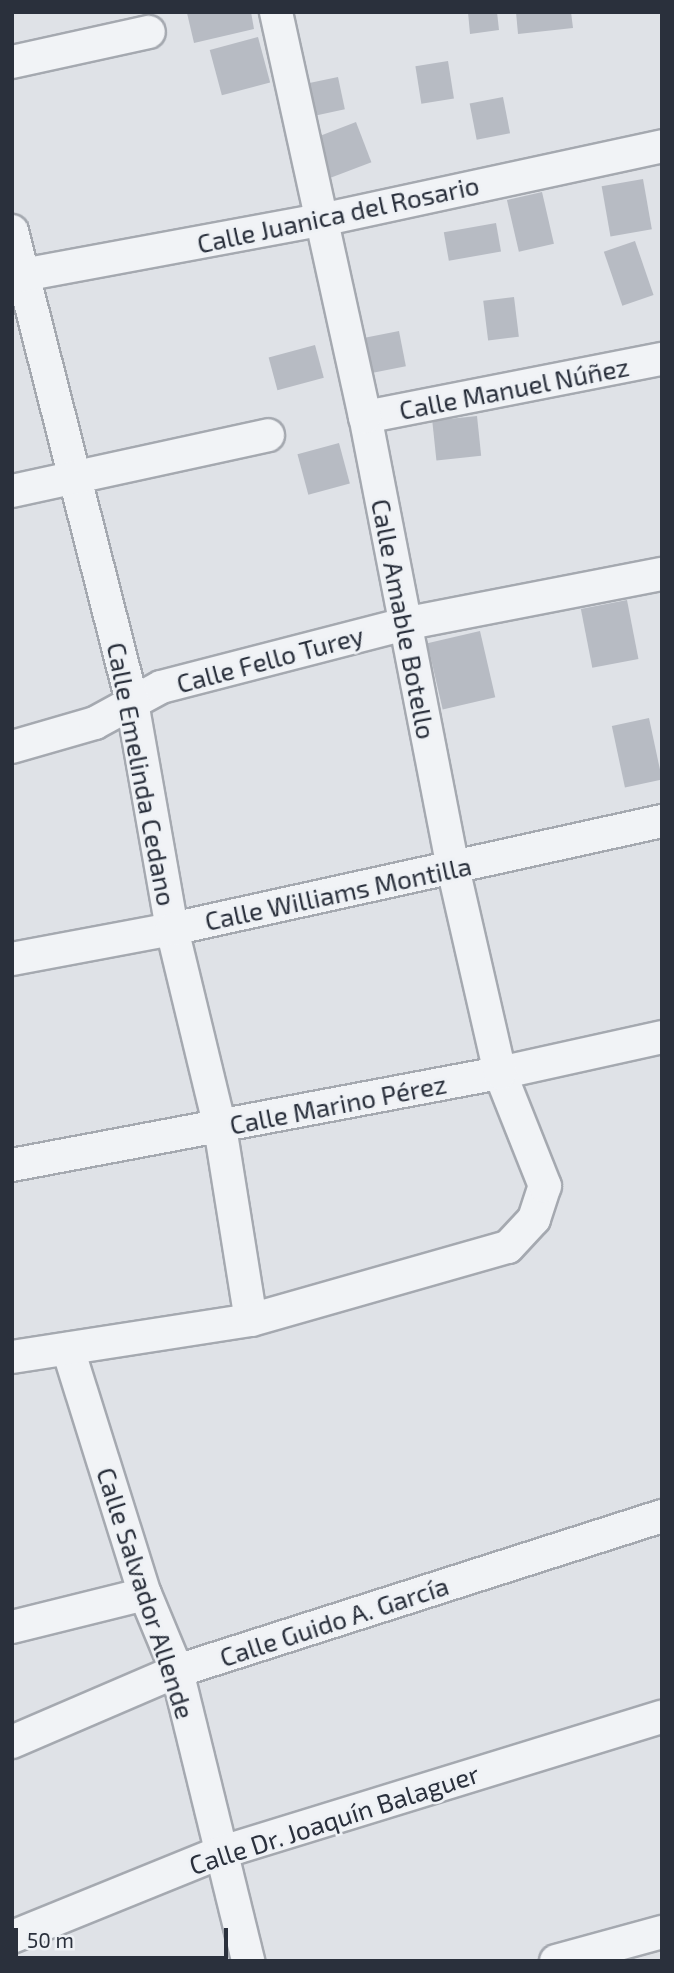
<!DOCTYPE html>
<html>
<head>
<meta charset="utf-8">
<style>
  body { margin:0 }
  #map { position:relative; width:674px; height:1973px; overflow:hidden; background:#dfe2e7; font-family:"Exo 2",sans-serif }
  div>[style] { position:absolute }
  .building>* { inset:0; background:#b7bbc3; transform-origin:0 0 }
  .roads { filter:drop-shadow(2px 0 #a5a9b0) drop-shadow(-2px 0 #a5a9b0) drop-shadow(0 2px #a5a9b0) drop-shadow(0 -2px #a5a9b0) }
  .minor>* { height:32px; margin:-16px; padding:0 16px; transform-origin:16px; border-radius:16px; background:#f1f3f6 }
  span { translate:-50% -50%; white-space:nowrap; text-align:center; line-height:1.15; -webkit-text-stroke:5px #eef1f5; paint-order:stroke }
  .street-label { font-size:26px; color:#2a303c }
  .frame { position:absolute; inset:0; border:14px solid #2a303c; pointer-events:none }
  .scale { position:absolute; left:14px; top:1928px; width:214px; height:32px; box-sizing:border-box; border:4px solid #2a303c; border-top:0; padding-left:9px; font-size:21px; line-height:24px; white-space:nowrap; color:#2a303c; -webkit-text-stroke:5px #eef1f5; paint-order:stroke }
</style>
</head>
<body>
<div id="map">
  <div class="building">
    <i style="clip-path:polygon(191px 12px,251px 12px,254px 29px,194px 43px,187px 13px)"></i>
    <i style="clip-path:polygon(468px 12px,497px 12px,499px 30px,470px 34px)"></i>
    <i style="clip-path:polygon(516px 12px,571px 12px,573px 28px,518px 34px)"></i>
    <i style="left:258px;top:37px;width:47px;height:50px;rotate:75deg"></i>
    <i style="left:448px;top:61px;width:38px;height:33px;rotate:81deg"></i>
    <i style="left:338px;top:77px;width:33px;height:39px;rotate:78deg"></i>
    <i style="left:503px;top:97px;width:37px;height:34px;rotate:79deg"></i>
    <i style="left:356px;top:122px;width:43px;height:43px;rotate:69deg"></i>
    <i style="left:643px;top:179px;width:51px;height:42px;rotate:80deg"></i>
    <i style="left:542px;top:192px;width:53px;height:36px;rotate:77deg"></i>
    <i style="left:496px;top:223px;width:29px;height:53px;rotate:80deg"></i>
    <i style="left:635px;top:241px;width:57px;height:33px;rotate:71deg"></i>
    <i style="left:514px;top:297px;width:40px;height:31px;rotate:83deg"></i>
    <i style="left:399px;top:331px;width:36px;height:40px;rotate:79deg"></i>
    <i style="left:315px;top:345px;width:34px;height:48px;rotate:75deg"></i>
    <i style="left:477px;top:416px;width:40px;height:45px;rotate:84deg"></i>
    <i style="left:339px;top:443px;width:42px;height:43px;rotate:75deg"></i>
    <i style="left:627px;top:600px;width:60px;height:47px;rotate:79deg"></i>
    <i style="left:480px;top:631px;width:68px;height:54px;rotate:77deg"></i>
    <i style="left:649px;top:718px;width:63px;height:38px;rotate:78deg"></i>
  </div>
  <div class="roads">
    <div class="minor">
      <i style="left:12px;top:62px;width:140px;rotate:-12.4deg"></i>
      <i style="left:12px;top:231px;width:486px;rotate:75.7deg"></i>
      <i style="left:132px;top:702px;width:230px;rotate:80deg"></i>
      <i style="left:172px;top:929px;width:204px;rotate:76.4deg"></i>
      <i style="left:220px;top:1127px;width:195px;rotate:80.9deg"></i>
      <i style="left:12px;top:277px;width:314px;rotate:-10.5deg"></i>
      <i style="left:321px;top:220px;width:349px;rotate:-12.2deg"></i>
      <i style="left:365px;top:417px;width:303px;rotate:-11.1deg"></i>
      <i style="left:12px;top:491px;width:262px;rotate:-12.3deg"></i>
      <i style="left:12px;top:747px;width:86px;rotate:-16.1deg"></i>
      <i style="left:95px;top:723px;width:75px;rotate:-28.6deg"></i>
      <i style="left:161px;top:687px;width:251px;rotate:-14.5deg"></i>
      <i style="left:404px;top:624px;width:263px;rotate:-11deg"></i>
      <i style="left:12px;top:959px;width:163px;rotate:-10.6deg"></i>
      <i style="left:172px;top:929px;width:502px;rotate:-12.43deg"></i>
      <i style="left:12px;top:1165px;width:497px;rotate:-10.7deg"></i>
      <i style="left:500px;top:1073px;width:166px;rotate:-12.5deg"></i>
      <i style="left:68px;top:1349px;width:257px;rotate:72.6deg"></i>
      <i style="left:145px;top:1594px;width:83px;rotate:67.4deg"></i>
      <i style="left:177px;top:1671px;width:299px;rotate:76.2deg"></i>
      <i style="left:12px;top:1357px;width:242px;rotate:-8.8deg"></i>
      <i style="left:251px;top:1320px;width:267px;rotate:-15.9deg"></i>
      <i style="left:508px;top:1247px;width:38px;rotate:-47deg"></i>
      <i style="left:534px;top:1219px;width:35px;rotate:-72deg"></i>
      <i style="left:545px;top:1186px;width:122px;rotate:-111.7deg"></i>
      <i style="left:500px;top:1073px;width:210px;rotate:-102.9deg"></i>
      <i style="left:453px;top:868px;width:460px;rotate:-101deg"></i>
      <i style="left:365px;top:417px;width:415px;rotate:-102.4deg"></i>
      <i style="left:12px;top:1627px;width:137px;rotate:-13.9deg"></i>
      <i style="left:12px;top:1742px;width:180px;rotate:-23.3deg"></i>
      <i style="left:177px;top:1671px;width:509px;rotate:-17.72deg"></i>
      <i style="left:12px;top:1937px;width:223px;rotate:-22.1deg"></i>
      <i style="left:219px;top:1853px;width:463px;rotate:-17.1deg"></i>
      <i style="left:556px;top:1961px;width:110px;rotate:-15.3deg"></i>
    </div>
  </div>
  <div class="street-label">
    <span style="left:338px;top:214px;rotate:-12deg">Calle Juanica del Rosario</span>
    <span style="left:514px;top:388px;rotate:-11deg">Calle Manuel Núñez</span>
    <span style="left:404px;top:619px;rotate:79deg">Calle Amable Botello</span>
    <span style="left:270px;top:659px;rotate:-15deg">Calle Fello Turey</span>
    <span style="left:142px;top:774px;rotate:79deg">Calle Emelinda Cedano</span>
    <span style="left:338px;top:893px;rotate:-12deg">Calle Williams Montilla</span>
    <span style="left:338px;top:1104px;rotate:-11deg">Calle Marino Pérez</span>
    <span style="left:146px;top:1593px;rotate:72deg">Calle Salvador Allende</span>
    <span style="left:334px;top:1621px;rotate:-18deg">Calle Guido A. García</span>
    <span style="left:334px;top:1819px;rotate:-18deg">Calle Dr. Joaquín Balaguer</span>
  </div>
  <div class="frame"></div>
  <div class="scale">50 m</div>
</div>
</body>
</html>
